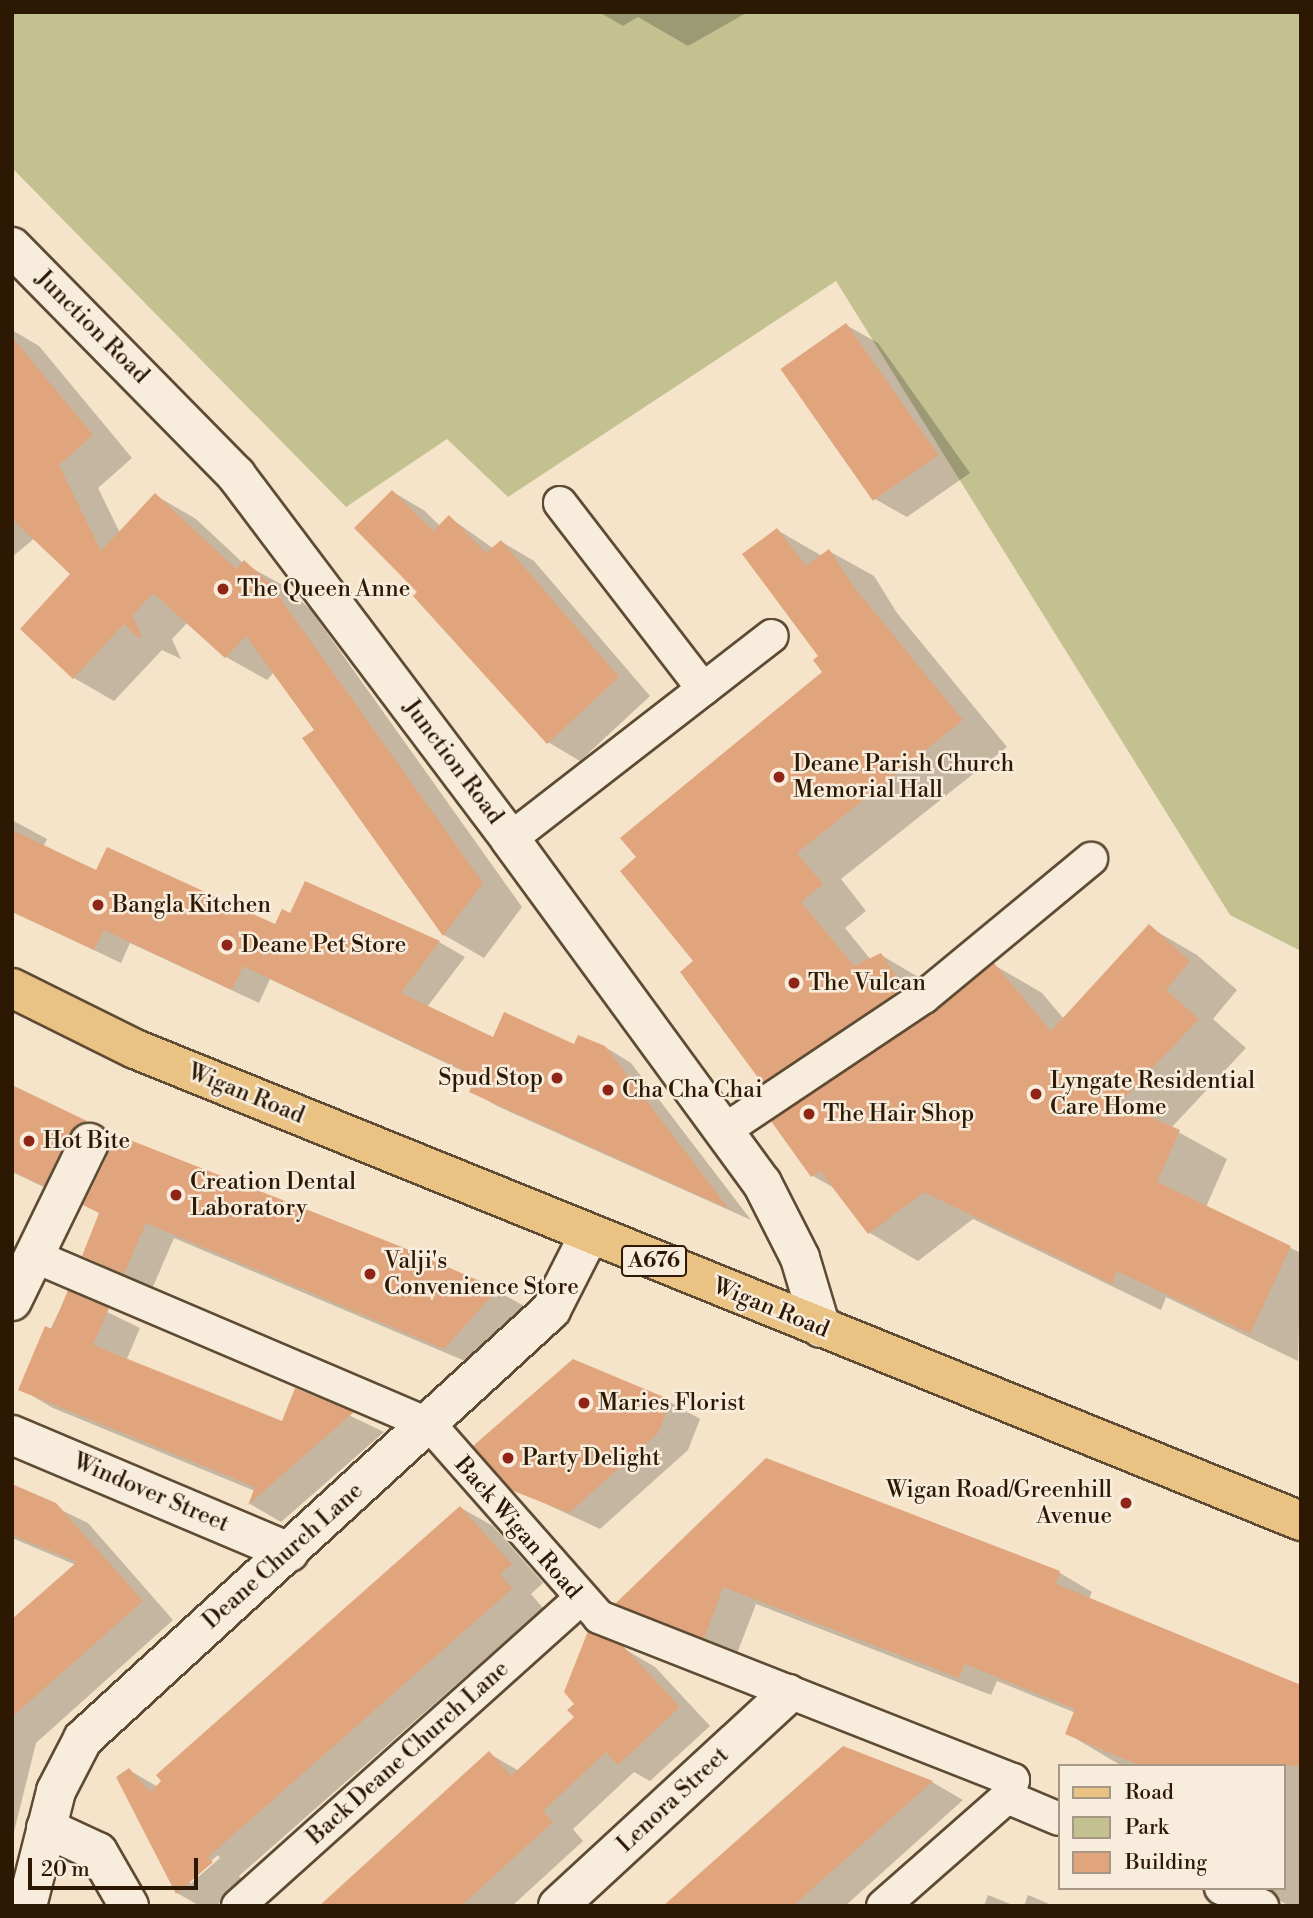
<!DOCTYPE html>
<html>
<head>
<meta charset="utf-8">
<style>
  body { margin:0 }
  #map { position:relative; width:1313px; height:1918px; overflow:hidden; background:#f5e4c9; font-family:"Libre Bodoni",serif }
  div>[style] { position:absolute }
  .green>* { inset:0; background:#c4c191 }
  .shadow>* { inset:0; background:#0003 }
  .building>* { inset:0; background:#e1a57e; transform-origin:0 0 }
  .roads { filter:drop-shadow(2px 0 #5e4b34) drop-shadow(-2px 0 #5e4b34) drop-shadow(0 2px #5e4b34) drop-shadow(0 -2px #5e4b34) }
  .service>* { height:32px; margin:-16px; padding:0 16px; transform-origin:16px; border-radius:16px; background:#f8eddc }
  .minor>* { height:38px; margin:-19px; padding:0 19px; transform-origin:19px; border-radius:19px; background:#f8eddc }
  .tertiary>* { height:38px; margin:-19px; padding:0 19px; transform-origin:19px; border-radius:19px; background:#f8eddc }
  .primary>* { height:38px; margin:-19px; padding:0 19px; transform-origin:19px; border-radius:19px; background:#eac284 }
  .dots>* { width:19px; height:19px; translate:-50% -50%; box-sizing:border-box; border:4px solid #f8eddc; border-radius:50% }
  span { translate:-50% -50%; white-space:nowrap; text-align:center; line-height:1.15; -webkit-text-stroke:5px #f8eddc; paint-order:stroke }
  .shield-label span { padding:2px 5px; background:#f8eddc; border:2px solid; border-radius:5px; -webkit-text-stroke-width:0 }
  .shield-label { font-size:21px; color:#2c1803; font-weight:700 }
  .street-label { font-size:23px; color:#2c1803 }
  .poi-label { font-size:23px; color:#2c1803 }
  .left { translate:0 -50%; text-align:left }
  .right { translate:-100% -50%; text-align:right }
  .frame { position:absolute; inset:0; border:14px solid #2c1803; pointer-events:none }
  .legend { position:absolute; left:1058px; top:1764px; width:228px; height:126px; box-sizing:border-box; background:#f8eddc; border:2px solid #a69885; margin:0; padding:9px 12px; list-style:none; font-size:21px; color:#2c1803 }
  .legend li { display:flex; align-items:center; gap:14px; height:35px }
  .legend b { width:35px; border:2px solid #a69885 }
  .scale { position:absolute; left:28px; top:1858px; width:170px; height:32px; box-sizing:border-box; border:4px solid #2c1803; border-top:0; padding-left:9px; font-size:21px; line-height:24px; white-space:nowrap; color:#2c1803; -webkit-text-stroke:5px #f8eddc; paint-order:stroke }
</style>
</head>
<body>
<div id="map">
  <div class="green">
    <i style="clip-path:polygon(12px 12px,1301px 12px,1301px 951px,1230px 915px,836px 281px,508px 497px,447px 439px,346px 507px,12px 168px)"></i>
  </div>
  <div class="shadow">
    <i style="clip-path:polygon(599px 12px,748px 12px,688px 46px,638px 17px,623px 26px)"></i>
    <i style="clip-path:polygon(846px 325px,878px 343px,970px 473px,907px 517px,875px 499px)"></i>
    <i style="clip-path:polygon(12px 330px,39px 346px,132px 458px,98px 488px,120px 533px,155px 495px,196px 519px,243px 563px,284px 586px,310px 609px,522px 907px,484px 958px,444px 935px,305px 739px,316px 731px,274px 672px,267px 680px,226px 657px,188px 622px,172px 639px,181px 659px,162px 650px,114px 701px,74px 678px,73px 574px,35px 538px,12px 557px)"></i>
    <i style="clip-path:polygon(393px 492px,425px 511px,440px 526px,449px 517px,494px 549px,502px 542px,534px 561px,650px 696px,580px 761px,548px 742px,419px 592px)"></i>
    <i style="clip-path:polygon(777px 530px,822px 556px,829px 551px,874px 576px,897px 613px,1007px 747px,841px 879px,866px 911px,845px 928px,871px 960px,881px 955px,925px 981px,943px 1007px,994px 965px,1042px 993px,1064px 1019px,1149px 927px,1197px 955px,1237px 990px,1213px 1019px,1246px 1048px,1171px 1128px,1227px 1159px,1206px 1207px,1301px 1253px,1298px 1361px,1166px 1297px,1161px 1310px,973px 1219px,918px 1261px,870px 1233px,836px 1189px,813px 1176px,801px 1104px,763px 1082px,722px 1029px,725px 1026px,695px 961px,825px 673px)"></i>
    <i style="clip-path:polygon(12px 820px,47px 839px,43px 847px,97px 872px,275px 926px,291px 915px,305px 883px,439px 942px,465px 957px,427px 1007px,494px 1039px,605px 1047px,631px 1063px,751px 1220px,497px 1106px,471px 1091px,477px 1078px,270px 979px,259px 1003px,130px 943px,121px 963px,12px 911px)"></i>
    <i style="clip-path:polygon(12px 1088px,108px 1135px,92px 1146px,67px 1198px,12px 1172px)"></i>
    <i style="clip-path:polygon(109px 1134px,497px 1291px,524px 1306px,472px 1364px,174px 1238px,152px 1289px,84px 1256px,101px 1214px)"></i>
    <i style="clip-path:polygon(68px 1293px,140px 1328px,126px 1361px,283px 1423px,296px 1390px,384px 1432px,281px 1522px,250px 1504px,255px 1491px,53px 1408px,21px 1389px)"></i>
    <i style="clip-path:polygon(670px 1402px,700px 1419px,688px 1450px,600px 1529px,512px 1488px)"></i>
    <i style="clip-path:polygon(766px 1460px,1060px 1573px,1092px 1592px,1089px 1599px,1301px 1687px,1301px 1906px,1290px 1906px,1254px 1888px,1283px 1888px,1283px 1766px,1122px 1766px,1068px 1734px,1076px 1713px,997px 1681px,991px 1695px,756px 1604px,736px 1656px,649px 1621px,618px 1603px)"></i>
    <i style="clip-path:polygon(12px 1486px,88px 1523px,173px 1620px,36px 1743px,12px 1840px,12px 1621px,76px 1565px,12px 1538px)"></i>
    <i style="clip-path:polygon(evenodd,461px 1508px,493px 1526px,543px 1583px,531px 1594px,543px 1608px,239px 1876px,243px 1881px,216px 1906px,200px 1906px,177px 1893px,118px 1778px,129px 1770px,158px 1787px,461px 1508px,218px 1855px,220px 1858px,190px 1884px,190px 1879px,218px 1855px)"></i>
    <i style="clip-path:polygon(623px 1648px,655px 1667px,710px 1726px,650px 1781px,634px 1772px,573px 1829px,583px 1841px,512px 1906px,322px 1906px,490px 1754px,519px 1771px,576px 1717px)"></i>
    <i style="clip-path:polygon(843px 1748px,932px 1782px,963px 1800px,845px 1906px,667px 1906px)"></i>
    <i style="clip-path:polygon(988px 1895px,1015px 1906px,984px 1906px)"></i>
    <i style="clip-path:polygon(1028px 1895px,1054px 1906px,1024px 1906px)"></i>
  </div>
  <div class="building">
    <i style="left:846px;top:323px;width:161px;height:80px;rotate:55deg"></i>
    <i style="clip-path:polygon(12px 337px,93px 435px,59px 465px,101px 551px,155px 493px,236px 569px,244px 560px,270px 584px,483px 883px,443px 936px,302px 738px,314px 730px,246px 636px,225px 658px,153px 593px,132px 616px,142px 636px,138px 638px,124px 624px,73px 679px,20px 629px,70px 574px,12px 519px)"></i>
    <i style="clip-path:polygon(392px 490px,433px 531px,449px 515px,486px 553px,501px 540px,619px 677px,547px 744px,413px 596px,417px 592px,354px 528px)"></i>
    <i style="clip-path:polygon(777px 528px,806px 566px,829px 549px,853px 586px,963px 720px,797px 853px,823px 884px,801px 902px,854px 966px,881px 953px,904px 988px,762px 1083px,680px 972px,693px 961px,620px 871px,636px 857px,620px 838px,822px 672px,813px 660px,818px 656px,742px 554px)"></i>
    <i style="clip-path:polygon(12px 830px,96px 870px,107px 847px,275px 924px,282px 909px,290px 913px,305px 881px,440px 941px,401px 993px,493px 1037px,504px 1012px,574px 1044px,578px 1035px,605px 1046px,729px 1209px,469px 1092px,476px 1076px,243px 966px,232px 990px,104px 930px,94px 950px,12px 912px)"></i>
    <i style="clip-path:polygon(1149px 924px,1190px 961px,1166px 990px,1199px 1019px,1119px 1103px,1180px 1130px,1157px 1182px,1291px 1246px,1250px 1334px,1117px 1271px,1112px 1284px,924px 1192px,868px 1234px,820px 1171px,811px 1177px,771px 1121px,934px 1012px,994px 963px,1051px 1031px)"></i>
    <i style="clip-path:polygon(12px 1085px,87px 1121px,70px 1133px,44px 1186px,12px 1171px)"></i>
    <i style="clip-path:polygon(107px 1131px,402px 1247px,498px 1289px,444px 1349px,146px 1223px,124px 1274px,82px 1256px,99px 1213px,83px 1205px,109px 1152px)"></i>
    <i style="clip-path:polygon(68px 1290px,109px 1308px,93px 1345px,282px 1421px,295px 1388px,354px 1412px,248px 1505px,255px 1487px,18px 1390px,45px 1326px,52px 1329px)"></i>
    <i style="clip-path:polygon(573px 1359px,671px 1400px,658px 1433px,569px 1513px,511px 1490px,473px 1446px)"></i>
    <i style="clip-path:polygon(766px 1458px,1060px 1571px,1056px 1584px,1301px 1685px,1301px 1766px,1141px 1766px,1065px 1734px,1075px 1709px,965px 1664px,959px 1678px,723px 1587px,704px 1639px,615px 1604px)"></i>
    <i style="clip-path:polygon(12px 1484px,56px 1503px,143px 1601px,12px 1717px,12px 1619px,77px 1562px,12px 1535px)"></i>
    <i style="clip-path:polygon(460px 1506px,512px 1564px,500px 1574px,512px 1589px,208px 1857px,213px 1862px,176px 1894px,116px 1777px,129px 1768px,150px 1792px,161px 1781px,156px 1775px)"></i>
    <i style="clip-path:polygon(588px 1631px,623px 1646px,680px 1707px,618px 1765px,606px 1752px,543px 1811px,553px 1822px,461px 1906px,319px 1906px,489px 1751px,511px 1776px,574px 1717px,567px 1710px,574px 1704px,564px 1692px)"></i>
    <i style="clip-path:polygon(843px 1746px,933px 1781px,793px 1906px,663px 1906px)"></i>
  </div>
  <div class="roads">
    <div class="service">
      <i style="left:560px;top:503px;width:235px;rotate:52.4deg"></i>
      <i style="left:510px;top:839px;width:331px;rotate:-37.8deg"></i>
      <i style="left:725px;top:1130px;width:239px;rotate:-33.8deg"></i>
      <i style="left:924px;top:997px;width:217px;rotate:-39.6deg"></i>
      <i style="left:34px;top:1256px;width:431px;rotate:23.1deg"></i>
      <i style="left:430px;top:1425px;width:256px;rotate:48.6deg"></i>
      <i style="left:599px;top:1617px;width:445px;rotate:21.5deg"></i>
      <i style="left:1013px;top:1780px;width:18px;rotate:109deg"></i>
      <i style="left:1007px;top:1797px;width:165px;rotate:138.7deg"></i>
      <i style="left:1007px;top:1797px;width:56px;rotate:22.9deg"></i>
      <i style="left:1221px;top:1888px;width:45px;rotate:23.7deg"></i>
      <i style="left:238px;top:1906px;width:458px;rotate:-41.9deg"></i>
    </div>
    <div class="minor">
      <i style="left:12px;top:247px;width:320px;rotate:45.5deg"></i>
      <i style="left:236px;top:475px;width:456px;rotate:53deg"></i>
      <i style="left:510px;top:839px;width:426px;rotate:53.8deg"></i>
      <i style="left:762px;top:1183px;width:84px;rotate:63.1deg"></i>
      <i style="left:800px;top:1258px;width:73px;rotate:73.3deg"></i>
      <i style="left:12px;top:1301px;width:176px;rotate:-64deg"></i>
      <i style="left:12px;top:1435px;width:301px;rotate:22.9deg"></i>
      <i style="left:46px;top:1828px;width:57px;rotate:24.8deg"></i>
      <i style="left:98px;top:1852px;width:62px;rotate:60.1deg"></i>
      <i style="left:558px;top:1906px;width:313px;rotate:-42.7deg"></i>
    </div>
    <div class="tertiary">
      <i style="left:27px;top:1906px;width:119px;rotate:-75.8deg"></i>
      <i style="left:56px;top:1791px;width:59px;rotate:-62.6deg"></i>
      <i style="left:83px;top:1739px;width:635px;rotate:-42.51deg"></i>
      <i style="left:551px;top:1310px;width:84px;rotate:-63.1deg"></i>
    </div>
    <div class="primary">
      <i style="left:12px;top:988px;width:137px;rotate:26.4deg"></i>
      <i style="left:135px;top:1049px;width:1258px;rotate:22.04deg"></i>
    </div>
  </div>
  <div class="dots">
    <i style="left:223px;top:589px;background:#8f2418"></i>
    <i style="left:779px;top:777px;background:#8f2418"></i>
    <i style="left:98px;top:905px;background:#8f2418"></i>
    <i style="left:227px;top:945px;background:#8f2418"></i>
    <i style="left:794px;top:983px;background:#8f2418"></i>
    <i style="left:557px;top:1078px;background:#8f2418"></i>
    <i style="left:608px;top:1090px;background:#8f2418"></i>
    <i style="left:1036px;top:1094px;background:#8f2418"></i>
    <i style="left:809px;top:1114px;background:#8f2418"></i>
    <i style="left:29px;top:1141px;background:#8f2418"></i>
    <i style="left:176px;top:1195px;background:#8f2418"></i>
    <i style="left:370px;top:1274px;background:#8f2418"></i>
    <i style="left:584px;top:1403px;background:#8f2418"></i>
    <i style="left:508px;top:1458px;background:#8f2418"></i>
    <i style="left:1126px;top:1503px;background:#8f2418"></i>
  </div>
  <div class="shield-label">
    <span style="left:654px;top:1261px">A676</span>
  </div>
  <div class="street-label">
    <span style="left:92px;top:327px;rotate:45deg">Junction Road</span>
    <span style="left:453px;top:762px;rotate:53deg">Junction Road</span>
    <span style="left:246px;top:1094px;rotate:22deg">Wigan Road</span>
    <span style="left:771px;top:1308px;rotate:22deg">Wigan Road</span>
    <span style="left:151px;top:1493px;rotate:23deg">Windover Street</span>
    <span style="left:518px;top:1528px;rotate:49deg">Back Wigan Road</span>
    <span style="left:283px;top:1556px;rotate:-42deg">Deane Church Lane</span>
    <span style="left:408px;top:1753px;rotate:-42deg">Back Deane Church Lane</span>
    <span style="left:673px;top:1800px;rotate:-43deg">Lenora Street</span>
  </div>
  <div class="poi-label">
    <span class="left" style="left:237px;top:589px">The Queen Anne</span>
    <span class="left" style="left:793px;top:777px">Deane Parish Church<br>Memorial Hall</span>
    <span class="left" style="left:112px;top:905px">Bangla Kitchen</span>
    <span class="left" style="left:241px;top:945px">Deane Pet Store</span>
    <span class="left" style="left:808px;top:983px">The Vulcan</span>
    <span class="right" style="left:543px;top:1078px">Spud Stop</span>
    <span class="left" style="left:1050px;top:1094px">Lyngate Residential<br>Care Home</span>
    <span class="left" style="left:622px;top:1090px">Cha Cha Chai</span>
    <span class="left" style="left:823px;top:1114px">The Hair Shop</span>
    <span class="left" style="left:43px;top:1141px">Hot Bite</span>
    <span class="left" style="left:190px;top:1195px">Creation Dental<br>Laboratory</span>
    <span class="left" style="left:384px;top:1274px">Valji's<br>Convenience Store</span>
    <span class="left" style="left:598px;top:1403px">Maries Florist</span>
    <span class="left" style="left:522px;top:1458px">Party Delight</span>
    <span class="right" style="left:1112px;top:1503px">Wigan Road/Greenhill<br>Avenue</span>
  </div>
  <div class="frame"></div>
  <ul class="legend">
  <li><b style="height:9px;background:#eac284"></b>Road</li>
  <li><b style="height:19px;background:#c4c191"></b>Park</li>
  <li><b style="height:19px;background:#e1a57e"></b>Building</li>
  </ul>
  <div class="scale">20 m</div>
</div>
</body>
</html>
